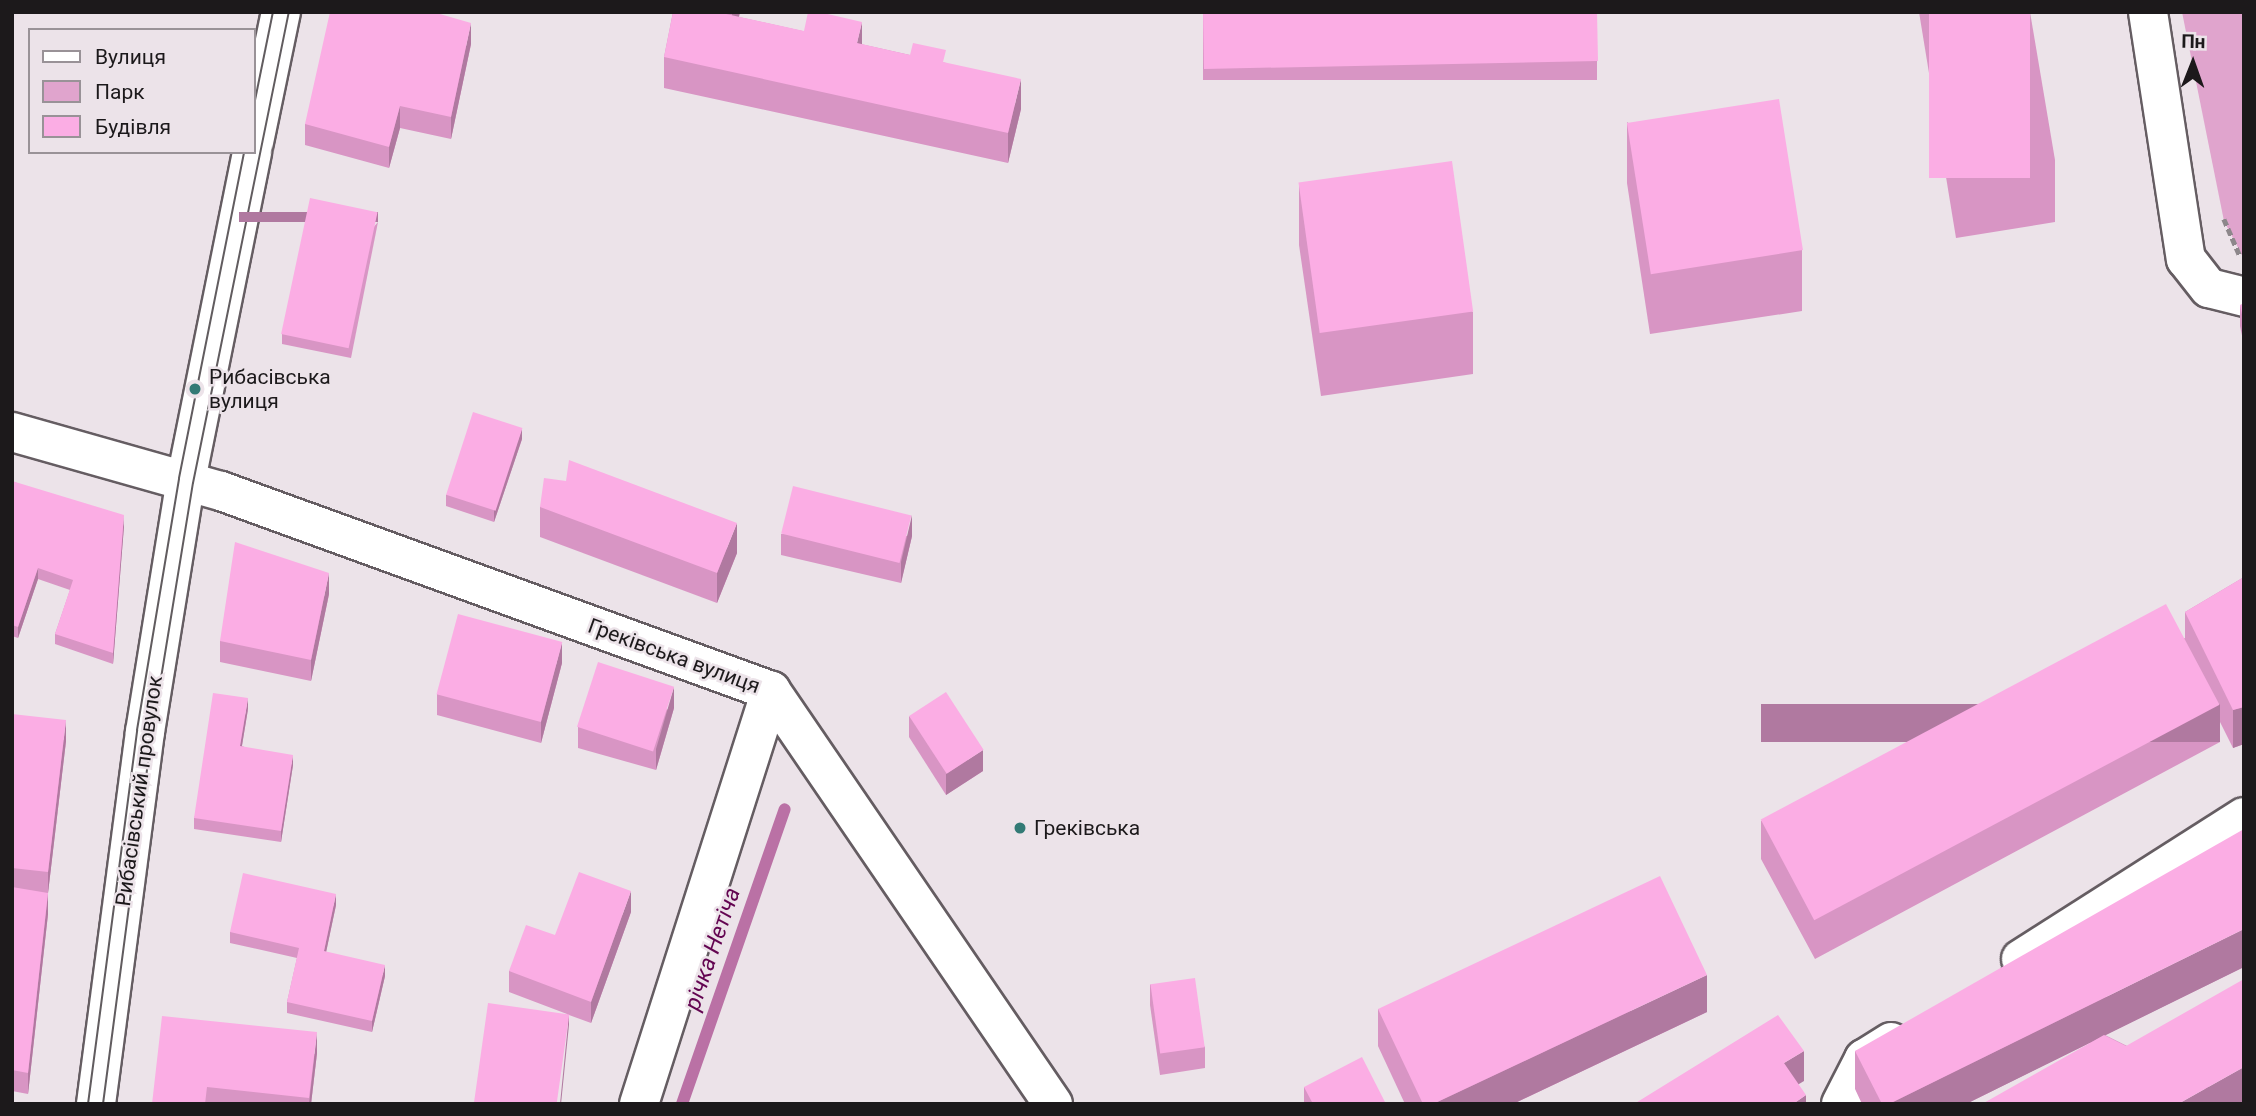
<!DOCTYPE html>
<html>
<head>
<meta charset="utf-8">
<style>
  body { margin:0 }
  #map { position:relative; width:2256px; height:1116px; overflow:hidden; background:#ece3e9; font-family:Roboto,sans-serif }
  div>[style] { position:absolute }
  .green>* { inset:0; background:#e0a4cd }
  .stream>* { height:12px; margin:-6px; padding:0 6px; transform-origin:6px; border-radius:6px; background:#ba71a5 }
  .path>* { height:4.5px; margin-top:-2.25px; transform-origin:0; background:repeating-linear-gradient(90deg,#8d878b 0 7px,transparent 0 10.5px) }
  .roads { filter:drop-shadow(2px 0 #655d62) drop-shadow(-2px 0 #655d62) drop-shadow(0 2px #655d62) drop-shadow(0 -2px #655d62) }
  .minor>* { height:38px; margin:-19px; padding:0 19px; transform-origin:19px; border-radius:19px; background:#fff }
  .major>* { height:38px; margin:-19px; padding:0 19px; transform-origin:19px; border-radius:19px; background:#fff }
  .tram>* { height:2px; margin:-1px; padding:0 1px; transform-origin:1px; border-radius:1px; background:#615c5f }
  .wall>* { inset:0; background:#d895c4; transform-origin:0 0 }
  .shaded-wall>* { inset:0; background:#b079a0; transform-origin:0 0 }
  .building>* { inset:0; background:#fbade4; transform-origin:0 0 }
  .dots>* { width:19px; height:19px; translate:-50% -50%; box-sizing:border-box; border:4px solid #ece3e9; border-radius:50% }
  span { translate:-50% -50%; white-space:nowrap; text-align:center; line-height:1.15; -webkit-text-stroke:5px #ece3e9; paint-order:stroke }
  .poi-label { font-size:21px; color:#1c191b }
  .left { translate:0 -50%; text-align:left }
  .street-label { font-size:21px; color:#1c191b }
  .water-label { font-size:23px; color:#630551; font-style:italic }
  .frame { position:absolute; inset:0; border:14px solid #1c191b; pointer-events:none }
  .legend { position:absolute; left:28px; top:28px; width:228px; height:126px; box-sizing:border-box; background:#ece3e9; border:2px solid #999297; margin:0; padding:9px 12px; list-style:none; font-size:21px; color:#1c191b }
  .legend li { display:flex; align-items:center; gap:14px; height:35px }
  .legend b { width:35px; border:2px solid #999297 }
  .north { position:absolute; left:2158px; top:28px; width:70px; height:70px; -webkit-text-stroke:5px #ece3e9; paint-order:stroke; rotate:1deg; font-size:19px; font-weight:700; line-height:28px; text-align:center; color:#1c191b }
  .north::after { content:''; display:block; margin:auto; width:24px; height:32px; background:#1c191b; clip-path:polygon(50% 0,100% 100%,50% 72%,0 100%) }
</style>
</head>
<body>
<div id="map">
  <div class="green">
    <i style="clip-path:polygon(2182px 12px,2244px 12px,2244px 259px,2224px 221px)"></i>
  </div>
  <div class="stream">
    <i style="left:682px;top:1104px;width:312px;rotate:-70.8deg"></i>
  </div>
  <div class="path">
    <i style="left:2224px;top:219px;width:40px;rotate:66.6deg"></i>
  </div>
  <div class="roads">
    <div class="minor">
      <i style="left:2148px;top:12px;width:250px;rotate:81.3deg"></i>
      <i style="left:2186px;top:259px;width:37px;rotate:52deg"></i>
      <i style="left:2209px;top:288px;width:36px;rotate:14deg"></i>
      <i style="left:12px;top:432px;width:217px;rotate:15.8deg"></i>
      <i style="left:221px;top:491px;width:585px;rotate:19.98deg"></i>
      <i style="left:771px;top:691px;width:500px;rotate:55.67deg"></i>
      <i style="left:2021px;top:959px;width:264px;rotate:-32.5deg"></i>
      <i style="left:639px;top:1104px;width:434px;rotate:-72.3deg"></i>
      <i style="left:1841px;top:1104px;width:51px;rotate:-62.9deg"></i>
      <i style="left:1864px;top:1059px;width:32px;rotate:-32deg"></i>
    </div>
    <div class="major">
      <i style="left:254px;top:142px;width:133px;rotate:-78.3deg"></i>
      <i style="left:96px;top:1104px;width:375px;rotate:-82.5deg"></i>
      <i style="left:145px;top:732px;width:255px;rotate:-80.8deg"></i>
      <i style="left:186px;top:480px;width:335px;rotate:-78.6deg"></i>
    </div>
  </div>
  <div class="tram">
    <i style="left:254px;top:105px;width:95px;rotate:-78.5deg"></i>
    <i style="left:88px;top:1104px;width:377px;rotate:-82.5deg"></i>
    <i style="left:137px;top:730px;width:255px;rotate:-80.5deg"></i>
    <i style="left:179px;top:478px;width:332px;rotate:-78.7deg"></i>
    <i style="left:103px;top:1104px;width:374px;rotate:-82.5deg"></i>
    <i style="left:152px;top:733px;width:253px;rotate:-80.7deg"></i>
    <i style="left:193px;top:483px;width:481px;rotate:-78.5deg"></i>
  </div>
  <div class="wall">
    <i style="clip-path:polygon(673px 12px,740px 12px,739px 17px,946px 63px,1021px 109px,1008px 163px,664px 88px,664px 57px)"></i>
    <i style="left:1203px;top:12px;width:394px;height:68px"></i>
    <i style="clip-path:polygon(1919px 12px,2030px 12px,2055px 160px,2055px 222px,1956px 238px)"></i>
    <i style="clip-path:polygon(471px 44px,451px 139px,400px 128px,389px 168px,305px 145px,305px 124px)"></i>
    <i style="clip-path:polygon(1627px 122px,1802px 250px,1802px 311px,1650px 334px,1627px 183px)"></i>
    <i style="clip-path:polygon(1299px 183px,1473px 312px,1473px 374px,1321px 396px,1299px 245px)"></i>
    <i style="clip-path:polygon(378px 222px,351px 358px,282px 344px,282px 334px)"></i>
    <i style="clip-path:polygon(2244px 304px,2244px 345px,2240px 326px,2240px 305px)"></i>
    <i style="clip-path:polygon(522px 439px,494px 522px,446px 506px,446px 495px)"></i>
    <i style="clip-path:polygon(12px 481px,124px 526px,113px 664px,55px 644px,55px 634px,70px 590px,38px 579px,18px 638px,12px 636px)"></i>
    <i style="clip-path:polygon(566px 481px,737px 553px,717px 603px,540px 537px,540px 507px)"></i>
    <i style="clip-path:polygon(781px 534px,912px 536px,901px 583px,781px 555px)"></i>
    <i style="clip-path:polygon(2244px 577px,2244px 744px,2233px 748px,2220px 722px,2220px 742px,1815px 959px,1761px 859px,1761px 821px,2185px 638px,2185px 612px)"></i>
    <i style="clip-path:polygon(329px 594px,311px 681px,220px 662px,220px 641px)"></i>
    <i style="clip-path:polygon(562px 663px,541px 743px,437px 715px,437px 694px)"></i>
    <i style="clip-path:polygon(674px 708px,656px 770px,578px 748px,578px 727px)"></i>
    <i style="clip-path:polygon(248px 709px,242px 746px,293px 765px,281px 842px,194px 829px,194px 818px)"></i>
    <i style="clip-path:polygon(12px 714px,66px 741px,48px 893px,48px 914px,28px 1094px,12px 1091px)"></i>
    <i style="clip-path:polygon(909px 716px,983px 771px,946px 795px,909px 737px)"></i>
    <i style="clip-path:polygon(336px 905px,326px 952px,385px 976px,372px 1032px,287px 1013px,287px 1002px,297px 958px,230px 943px,230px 932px)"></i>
    <i style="clip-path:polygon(631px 912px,591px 1023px,569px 1015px,569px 1025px,567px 1014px,509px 992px,509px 971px,555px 935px)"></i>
    <i style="clip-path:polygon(2244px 967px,2105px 1035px,2244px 1104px,2089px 1043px,1966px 1104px,1862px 1104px,1855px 1089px,1855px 1051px)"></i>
    <i style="clip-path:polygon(1150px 984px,1205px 1047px,1205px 1068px,1160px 1075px,1150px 1005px)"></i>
    <i style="clip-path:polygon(1378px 1009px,1707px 1012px,1513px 1104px,1405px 1104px,1378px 1046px)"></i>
    <i style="clip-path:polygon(317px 1053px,311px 1104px,152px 1104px)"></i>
    <i style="clip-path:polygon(1304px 1087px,1386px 1104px,1304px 1104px)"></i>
  </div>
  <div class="shaded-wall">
    <i style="clip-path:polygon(732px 12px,740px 12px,732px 45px)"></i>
    <i style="clip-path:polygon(862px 22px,862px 52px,857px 43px)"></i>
    <i style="clip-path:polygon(471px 23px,471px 44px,451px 139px,451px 117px)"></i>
    <i style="clip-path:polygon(1021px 79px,1021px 109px,1008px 163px,1008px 133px)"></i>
    <i style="clip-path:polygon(400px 106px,400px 128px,389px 168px,389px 147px)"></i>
    <i style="left:378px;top:212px;width:10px;height:139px;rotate:90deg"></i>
    <i style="clip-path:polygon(522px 428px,522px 439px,494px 522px,494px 511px)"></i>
    <i style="clip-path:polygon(124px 515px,124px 526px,113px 664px,113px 653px)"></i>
    <i style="clip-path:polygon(912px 515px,912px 536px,901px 583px,901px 562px)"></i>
    <i style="clip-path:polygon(737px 523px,737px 553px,717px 603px,717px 573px)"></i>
    <i style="clip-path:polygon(38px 568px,38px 579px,18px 638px,18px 627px)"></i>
    <i style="clip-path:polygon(329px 573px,329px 594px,311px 681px,311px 660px)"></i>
    <i style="clip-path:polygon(562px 642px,562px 663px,541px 743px,541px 722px)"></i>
    <i style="clip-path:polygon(674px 687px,674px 708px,656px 770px,656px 749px)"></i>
    <i style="clip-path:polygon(248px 698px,248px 709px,240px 757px,240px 746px)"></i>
    <i style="left:2220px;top:704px;width:38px;height:459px;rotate:90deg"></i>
    <i style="clip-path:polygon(2244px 707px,2244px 744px,2233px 748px,2233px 710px)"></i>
    <i style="clip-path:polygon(66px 720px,66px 741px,48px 893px,48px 872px)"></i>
    <i style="clip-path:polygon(983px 750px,983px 771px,946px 795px,946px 774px)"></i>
    <i style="clip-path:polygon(293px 755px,293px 765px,281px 842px,281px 831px)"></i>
    <i style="clip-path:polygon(631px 891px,631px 912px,591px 1023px,591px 1002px)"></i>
    <i style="clip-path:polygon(48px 893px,48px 914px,28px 1094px,28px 1073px)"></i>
    <i style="clip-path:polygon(336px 894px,336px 905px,324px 962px,324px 951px)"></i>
    <i style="clip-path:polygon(2244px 929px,2244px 967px,1966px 1104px,1889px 1104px)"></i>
    <i style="clip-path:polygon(385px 965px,385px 976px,372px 1032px,372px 1021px)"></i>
    <i style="clip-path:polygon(1707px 975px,1707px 1012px,1513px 1104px,1433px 1104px)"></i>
    <i style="clip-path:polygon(569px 1014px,569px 1025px,561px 1104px,560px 1104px)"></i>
    <i style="clip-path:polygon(317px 1032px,317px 1053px,311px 1104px,309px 1104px)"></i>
    <i style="clip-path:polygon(1804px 1051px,1804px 1081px,1784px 1093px,1784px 1063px)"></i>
    <i style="clip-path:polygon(2244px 1067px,2244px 1104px,2178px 1104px)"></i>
    <i style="clip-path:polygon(1806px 1095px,1806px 1104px,1793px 1104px)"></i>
  </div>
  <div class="building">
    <i style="clip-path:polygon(330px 12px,433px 12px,471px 23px,451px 117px,400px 106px,389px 147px,305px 124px)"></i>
    <i style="clip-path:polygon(673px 12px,717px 12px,804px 31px,808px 12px,819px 12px,862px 22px,857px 43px,910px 55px,913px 43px,946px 50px,943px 62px,1021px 79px,1008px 133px,664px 57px)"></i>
    <i style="clip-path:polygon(1203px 12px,1597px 12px,1598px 61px,1204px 69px)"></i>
    <i style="left:1929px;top:12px;width:101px;height:166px"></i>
    <i style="left:1779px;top:99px;width:153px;height:154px;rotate:81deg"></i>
    <i style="left:1452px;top:161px;width:152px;height:155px;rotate:82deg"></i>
    <i style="left:310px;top:198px;width:69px;height:139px;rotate:12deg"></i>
    <i style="clip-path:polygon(2244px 304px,2244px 324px,2240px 305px)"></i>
    <i style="left:473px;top:412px;width:52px;height:87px;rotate:18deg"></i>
    <i style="clip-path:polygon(569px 460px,737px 523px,717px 573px,540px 507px,544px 478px,566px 481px)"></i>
    <i style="clip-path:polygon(12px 481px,124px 515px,113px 653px,55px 634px,73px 580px,38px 568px,18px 627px,12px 625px)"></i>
    <i style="left:793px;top:486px;width:122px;height:49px;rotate:14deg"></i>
    <i style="clip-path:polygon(235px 542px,329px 573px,311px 660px,220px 641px)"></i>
    <i style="clip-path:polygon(2244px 577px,2244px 707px,2233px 710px,2185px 612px)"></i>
    <i style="left:2166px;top:604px;width:114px;height:459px;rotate:62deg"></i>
    <i style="left:458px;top:614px;width:108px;height:83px;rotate:15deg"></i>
    <i style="left:598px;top:662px;width:80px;height:68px;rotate:18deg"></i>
    <i style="left:946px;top:692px;width:69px;height:44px;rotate:57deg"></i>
    <i style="clip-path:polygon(213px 693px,248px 698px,240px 746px,293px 755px,281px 831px,194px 818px)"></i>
    <i style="clip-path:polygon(12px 714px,66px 720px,48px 872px,12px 868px)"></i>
    <i style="clip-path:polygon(2244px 829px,2244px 929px,1889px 1104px,1882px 1104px,1855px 1051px)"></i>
    <i style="clip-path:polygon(579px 872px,631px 891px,591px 1002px,509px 971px,526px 925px,555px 935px)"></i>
    <i style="clip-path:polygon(243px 873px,336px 894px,324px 951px,385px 965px,372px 1021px,287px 1002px,299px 948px,230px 932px)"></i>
    <i style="clip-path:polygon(1660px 876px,1707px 975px,1433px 1104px,1423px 1104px,1378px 1009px)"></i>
    <i style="clip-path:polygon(12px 887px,48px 893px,28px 1073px,12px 1070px)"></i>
    <i style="left:1195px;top:978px;width:70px;height:45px;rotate:82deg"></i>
    <i style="clip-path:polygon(2244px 979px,2244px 1067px,2178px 1104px,1982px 1104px,2104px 1035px,2126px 1046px)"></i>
    <i style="left:488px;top:1003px;width:82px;height:102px;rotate:8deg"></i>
    <i style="clip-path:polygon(1778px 1015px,1804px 1051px,1784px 1063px,1806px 1095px,1793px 1104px,1634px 1104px)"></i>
    <i style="clip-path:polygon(162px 1016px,317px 1032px,309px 1098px,207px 1087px,205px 1104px,152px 1104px)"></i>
    <i style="clip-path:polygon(1362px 1057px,1386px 1104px,1313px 1104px,1304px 1087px)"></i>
  </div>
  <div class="dots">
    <i style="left:195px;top:389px;background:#327a75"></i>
    <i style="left:1020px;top:828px;background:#327a75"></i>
  </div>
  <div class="poi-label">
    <span class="left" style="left:209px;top:389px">Рибасівська<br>вулиця</span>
    <span class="left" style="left:1034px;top:828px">Греківська</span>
  </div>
  <div class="street-label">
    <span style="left:674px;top:656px;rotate:20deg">Греківська вулиця</span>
    <span style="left:139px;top:791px;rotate:-82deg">Рибасівський провулок</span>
  </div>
  <div class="water-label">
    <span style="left:713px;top:949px;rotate:-71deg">річка Нетіча</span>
  </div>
  <div class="frame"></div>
  <ul class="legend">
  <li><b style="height:9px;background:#fff"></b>Вулиця</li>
  <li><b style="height:19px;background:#e0a4cd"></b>Парк</li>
  <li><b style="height:19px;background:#fbade4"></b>Будівля</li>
  </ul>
  <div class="north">Пн</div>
</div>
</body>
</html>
